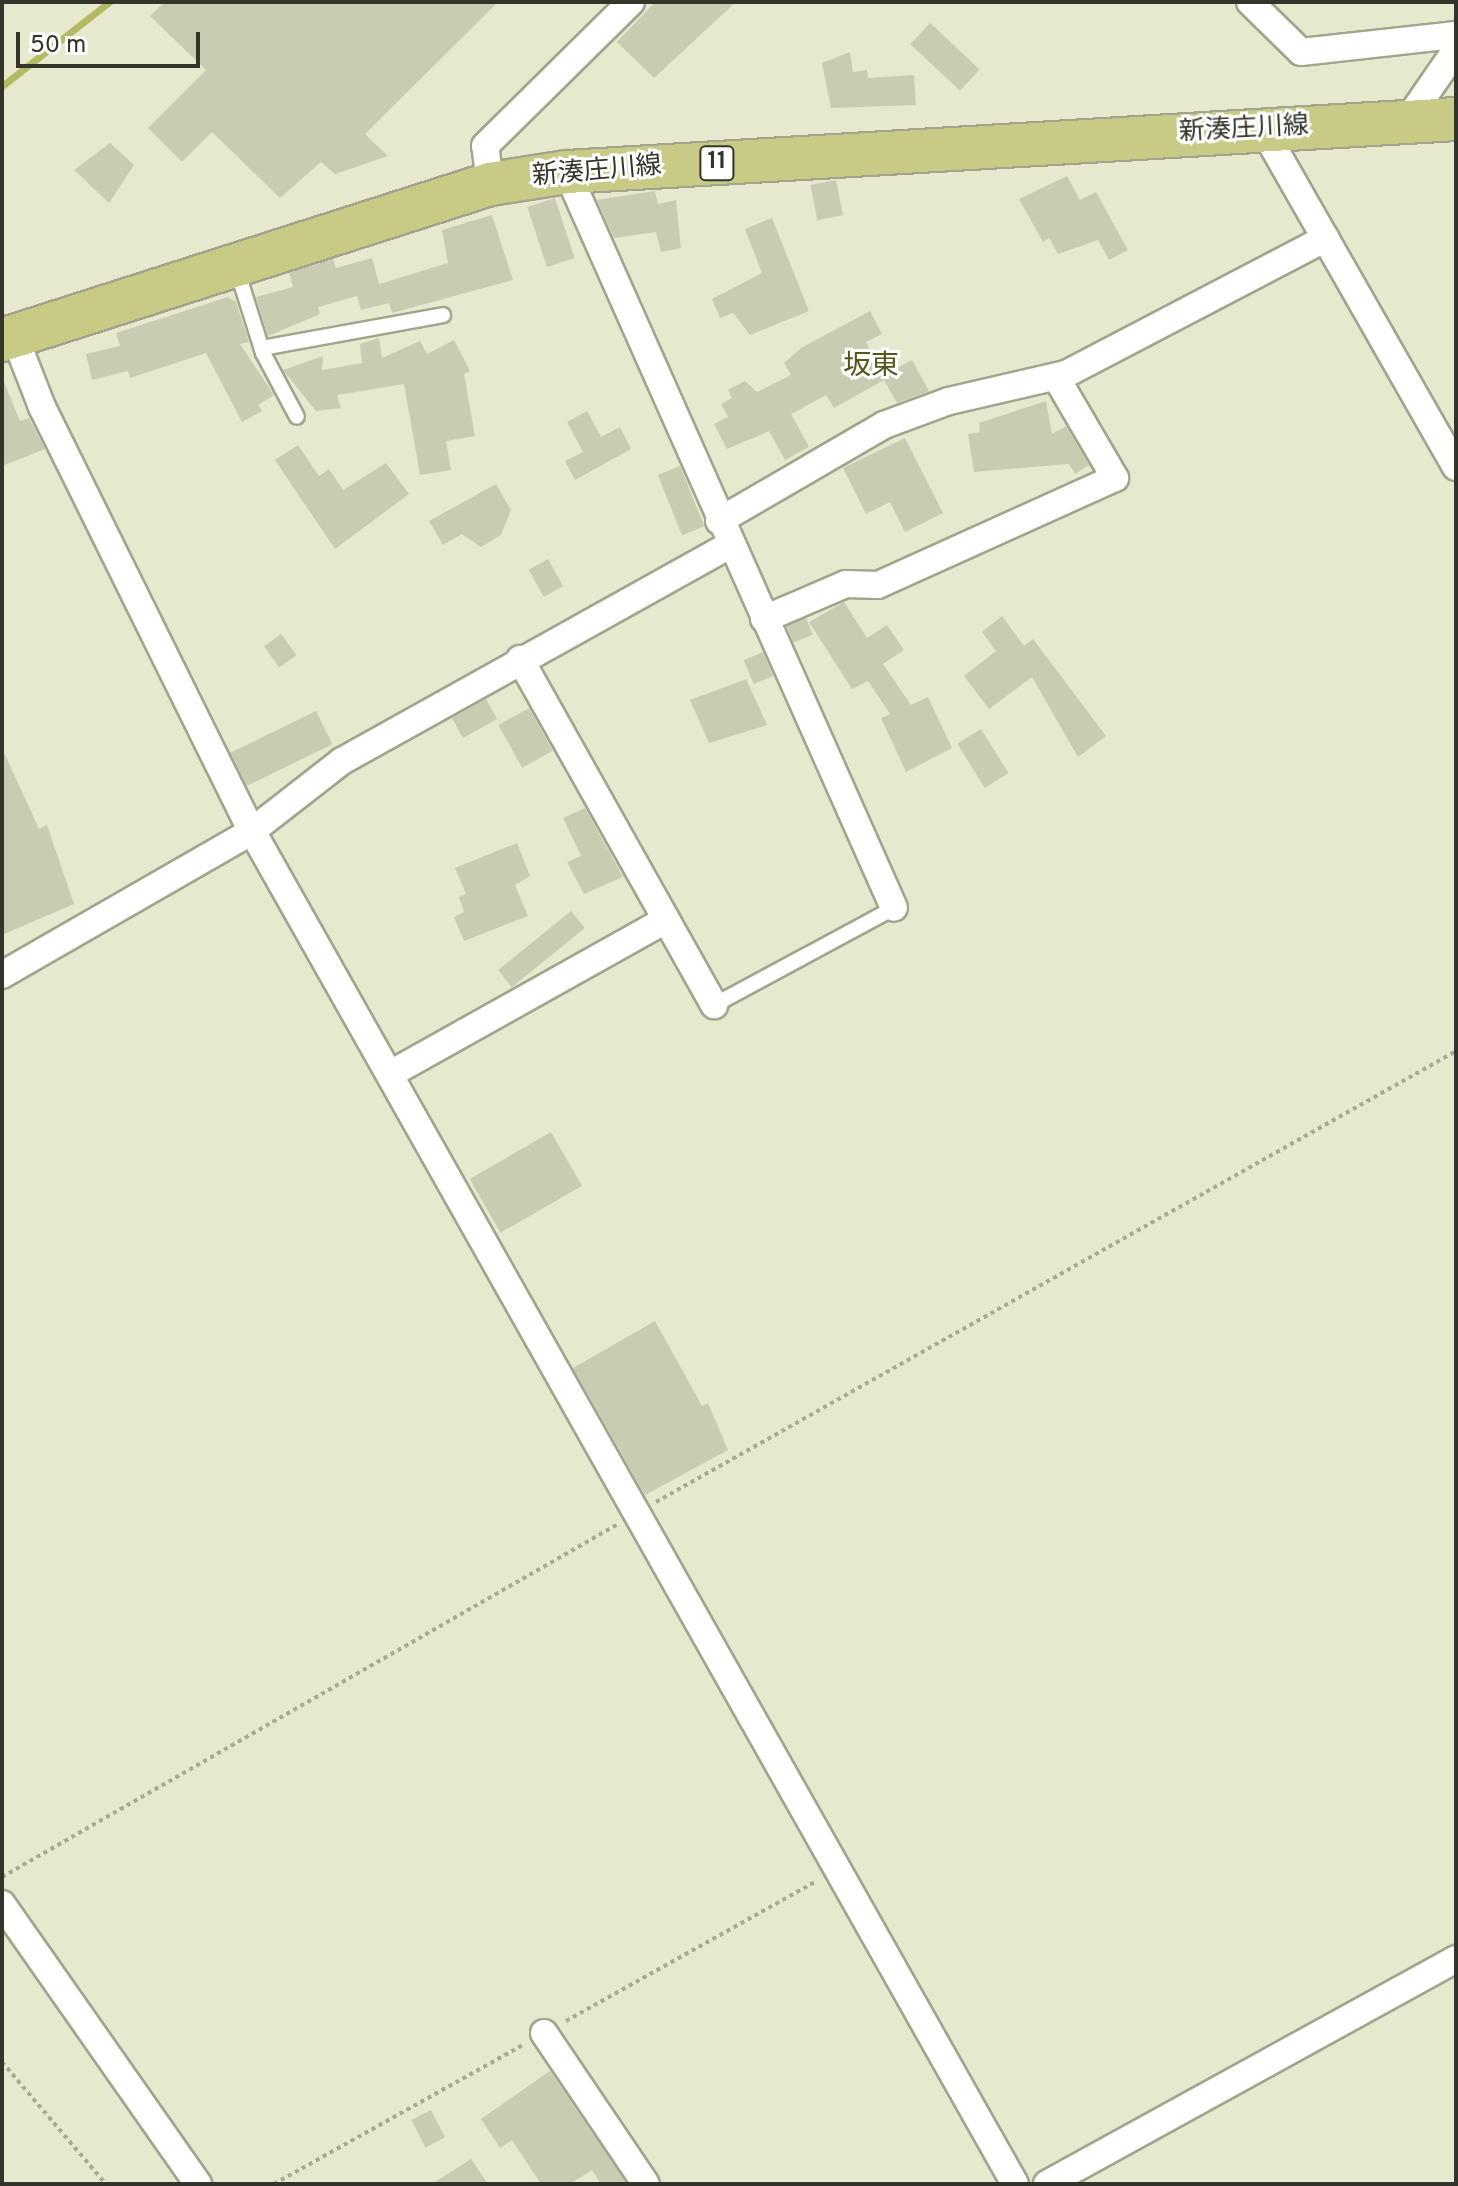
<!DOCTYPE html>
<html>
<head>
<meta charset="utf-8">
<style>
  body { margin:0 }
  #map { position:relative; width:1458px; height:2186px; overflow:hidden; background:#e6e9ce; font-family:Overpass,"Noto Sans JP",sans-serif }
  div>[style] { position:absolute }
  .stream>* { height:7px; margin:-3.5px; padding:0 3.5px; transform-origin:3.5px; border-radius:3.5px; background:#b4ba64 }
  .building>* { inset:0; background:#c9ccb2; transform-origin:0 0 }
  .path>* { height:4px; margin-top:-2px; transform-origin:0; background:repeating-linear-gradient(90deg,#a7aa95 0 4px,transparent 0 8px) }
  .roads { filter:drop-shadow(2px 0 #a2a58c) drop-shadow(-2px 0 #a2a58c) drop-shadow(0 2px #a2a58c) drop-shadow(0 -2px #a2a58c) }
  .lane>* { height:14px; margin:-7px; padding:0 7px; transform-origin:7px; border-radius:7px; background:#fff }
  .street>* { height:26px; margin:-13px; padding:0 13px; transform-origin:13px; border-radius:13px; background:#fff }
  .primary>* { height:42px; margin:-21px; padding:0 21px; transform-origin:21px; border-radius:21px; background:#c8cb86 }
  span { translate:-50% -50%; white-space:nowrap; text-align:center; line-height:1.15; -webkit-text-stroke:6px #fff; paint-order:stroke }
  .shield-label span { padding:2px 6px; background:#fff; border:2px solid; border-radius:6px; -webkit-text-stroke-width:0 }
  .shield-label { font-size:24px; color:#33342a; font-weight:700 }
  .street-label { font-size:26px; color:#33342a }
  .neighbourhood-label { font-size:28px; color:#54561c }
  .frame { position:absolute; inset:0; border:4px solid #33342a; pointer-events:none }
  .scale { position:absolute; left:16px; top:32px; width:184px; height:36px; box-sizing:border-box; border:4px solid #33342a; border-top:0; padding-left:10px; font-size:24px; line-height:28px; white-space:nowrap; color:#33342a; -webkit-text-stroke:6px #fff; paint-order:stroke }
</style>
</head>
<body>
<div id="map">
  <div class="stream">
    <i style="left:2px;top:86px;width:136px;rotate:-38.1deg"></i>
  </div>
  <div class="building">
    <i style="clip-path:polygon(165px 2px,498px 2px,365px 134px,388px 156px,335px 174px,321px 162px,280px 198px,212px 132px,182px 162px,148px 128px,206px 70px,150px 16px)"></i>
    <i style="clip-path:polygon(655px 2px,736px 2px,654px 78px,617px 42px)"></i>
    <i style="left:930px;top:23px;width:68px;height:29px;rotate:43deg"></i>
    <i style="clip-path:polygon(850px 52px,853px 72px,867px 70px,868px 78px,914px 75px,916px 105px,831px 108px,822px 63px)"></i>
    <i style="clip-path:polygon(110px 143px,134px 165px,109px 203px,74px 170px)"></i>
    <i style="clip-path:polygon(1067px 176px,1080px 200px,1096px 192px,1128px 250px,1109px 260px,1098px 240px,1058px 254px,1049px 238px,1043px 242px,1019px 199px)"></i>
    <i style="left:836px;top:180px;width:36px;height:26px;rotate:79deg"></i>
    <i style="clip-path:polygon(655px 191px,658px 204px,676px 200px,681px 248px,661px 252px,656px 232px,614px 238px,597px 200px)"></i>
    <i style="left:555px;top:198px;width:63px;height:29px;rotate:72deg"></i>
    <i style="clip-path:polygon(492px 215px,513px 280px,392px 313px,389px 303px,361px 310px,357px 296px,318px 307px,320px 314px,268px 336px,256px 297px,293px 287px,289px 273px,333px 259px,336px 268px,372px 258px,379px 284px,448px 263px,442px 230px)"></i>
    <i style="clip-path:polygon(772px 218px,809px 311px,750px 335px,733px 313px,720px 318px,712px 299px,762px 273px,745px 229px)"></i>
    <i style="clip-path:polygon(228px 297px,236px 302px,249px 342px,240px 344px,274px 395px,258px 405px,262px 411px,242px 422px,206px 353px,130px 378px,128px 371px,92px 380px,86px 354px,120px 346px,116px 333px)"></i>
    <i style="clip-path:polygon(870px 311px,882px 334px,866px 342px,882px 376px,912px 360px,929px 391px,897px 403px,884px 380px,834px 408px,826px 395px,791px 414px,809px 447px,785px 460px,769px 431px,727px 449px,714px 424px,728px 417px,721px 404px,732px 398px,728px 390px,745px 381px,757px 392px,791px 375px,784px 363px,801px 348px)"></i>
    <i style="clip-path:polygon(379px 338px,382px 358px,420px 341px,427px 354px,454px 340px,470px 371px,464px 374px,475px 436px,446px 441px,451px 470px,420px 475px,404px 384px,337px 395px,341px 408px,316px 411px,283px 370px,323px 356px,322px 370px,362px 363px,360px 344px)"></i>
    <i style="clip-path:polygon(2px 377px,20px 421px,29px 418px,45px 449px,2px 466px)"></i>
    <i style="clip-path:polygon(1046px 401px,1052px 434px,1066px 426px,1089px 465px,1075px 474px,1069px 464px,974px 472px,968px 434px,980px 432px,979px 423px)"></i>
    <i style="clip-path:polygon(587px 411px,601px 437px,620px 427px,631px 449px,575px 480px,565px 461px,583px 452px,567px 422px)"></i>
    <i style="clip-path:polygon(905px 438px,943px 513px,905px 532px,890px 502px,866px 514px,843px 468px)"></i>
    <i style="clip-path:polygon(298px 445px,319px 476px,329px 469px,343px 490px,386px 463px,409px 494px,335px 549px,275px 460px)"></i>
    <i style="left:680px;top:466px;width:65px;height:24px;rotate:68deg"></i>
    <i style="clip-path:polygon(496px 484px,511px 510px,501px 535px,481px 547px,462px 534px,443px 545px,429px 521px)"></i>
    <i style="left:548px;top:559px;width:31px;height:22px;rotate:61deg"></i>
    <i style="clip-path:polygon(844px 602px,867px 638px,887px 625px,904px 650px,883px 664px,911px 705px,928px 697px,952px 748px,906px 772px,881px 718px,890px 714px,868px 681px,852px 689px,809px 622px)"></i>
    <i style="clip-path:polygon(1002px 616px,1024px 646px,1033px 639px,1106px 736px,1078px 757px,1032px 677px,989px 709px,964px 676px,996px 651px,982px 632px)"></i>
    <i style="left:806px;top:618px;width:18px;height:21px;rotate:68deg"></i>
    <i style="left:281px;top:634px;width:26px;height:21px;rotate:54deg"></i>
    <i style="left:763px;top:652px;width:26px;height:21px;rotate:67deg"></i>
    <i style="clip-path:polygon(746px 679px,767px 725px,709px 743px,690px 700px)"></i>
    <i style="left:486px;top:699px;width:23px;height:39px;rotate:61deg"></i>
    <i style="left:529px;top:708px;width:49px;height:35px;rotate:61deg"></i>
    <i style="left:316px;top:711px;width:37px;height:95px;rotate:64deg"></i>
    <i style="left:981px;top:729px;width:52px;height:28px;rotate:58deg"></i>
    <i style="clip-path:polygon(2px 748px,39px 829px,47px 825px,74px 904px,2px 935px)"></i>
    <i style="clip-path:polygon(585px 808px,623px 877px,584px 894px,567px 862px,581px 856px,563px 818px)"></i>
    <i style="clip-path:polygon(517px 843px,530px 876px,515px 885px,528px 916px,464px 941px,454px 917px,464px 912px,459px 897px,466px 894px,455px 868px)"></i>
    <i style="left:571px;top:911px;width:22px;height:94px;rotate:51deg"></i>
    <i style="left:551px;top:1132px;width:62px;height:94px;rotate:60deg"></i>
    <i style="clip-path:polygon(655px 1321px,702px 1406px,708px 1403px,728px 1450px,645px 1495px,573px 1368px)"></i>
    <i style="clip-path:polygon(550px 2071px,627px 2184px,601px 2184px,592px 2170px,570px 2184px,541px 2184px,512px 2140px,500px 2148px,481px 2119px)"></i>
    <i style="left:431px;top:2110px;width:31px;height:22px;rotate:63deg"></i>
    <i style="clip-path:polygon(471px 2159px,488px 2184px,432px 2184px)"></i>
  </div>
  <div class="path">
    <i style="left:656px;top:1502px;width:918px;rotate:-29.41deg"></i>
    <i style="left:2px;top:1877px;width:710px;rotate:-29.81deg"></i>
    <i style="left:566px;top:2021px;width:287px;rotate:-29.2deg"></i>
    <i style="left:2px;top:2062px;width:160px;rotate:49.6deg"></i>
    <i style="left:274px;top:2184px;width:285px;rotate:-29.2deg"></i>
  </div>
  <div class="roads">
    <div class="lane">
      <i style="left:237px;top:270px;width:87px;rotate:72.6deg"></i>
      <i style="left:263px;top:353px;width:72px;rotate:62deg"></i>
      <i style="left:262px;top:348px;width:184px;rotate:-10.3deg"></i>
      <i style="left:714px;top:1005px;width:204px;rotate:-28.3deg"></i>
    </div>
    <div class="street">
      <i style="left:1250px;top:2px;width:71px;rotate:44.4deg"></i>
      <i style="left:1301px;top:52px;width:156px;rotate:-6.3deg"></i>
      <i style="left:1407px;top:121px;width:86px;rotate:-55.4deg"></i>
      <i style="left:1263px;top:129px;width:389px;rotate:60.3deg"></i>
      <i style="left:567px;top:172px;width:805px;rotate:66.04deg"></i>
      <i style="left:490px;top:184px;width:38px;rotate:-97deg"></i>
      <i style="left:485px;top:146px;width:205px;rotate:-44.6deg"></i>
      <i style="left:14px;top:335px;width:77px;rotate:68.7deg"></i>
      <i style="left:42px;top:407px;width:473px;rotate:63.7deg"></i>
      <i style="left:252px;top:831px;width:1553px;rotate:60.58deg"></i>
      <i style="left:719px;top:521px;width:191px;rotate:-30.2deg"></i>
      <i style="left:884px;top:425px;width:69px;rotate:-20.3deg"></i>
      <i style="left:949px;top:401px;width:120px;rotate:-13deg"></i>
      <i style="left:1066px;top:374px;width:293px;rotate:-27.6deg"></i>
      <i style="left:764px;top:619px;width:89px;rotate:-23.1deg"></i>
      <i style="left:846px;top:584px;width:32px;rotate:2deg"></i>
      <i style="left:878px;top:585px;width:260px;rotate:-24.3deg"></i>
      <i style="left:1115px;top:478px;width:117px;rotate:-120.3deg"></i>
      <i style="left:520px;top:659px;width:397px;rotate:60.7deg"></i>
      <i style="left:2px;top:975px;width:289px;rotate:-29.9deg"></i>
      <i style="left:252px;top:831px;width:114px;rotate:-37.9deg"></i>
      <i style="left:342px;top:761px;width:443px;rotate:-29.1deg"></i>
      <i style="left:392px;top:1073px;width:314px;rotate:-29.2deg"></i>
      <i style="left:2px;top:1904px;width:342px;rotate:55deg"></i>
      <i style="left:544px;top:2033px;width:182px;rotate:56deg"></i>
      <i style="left:1047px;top:2184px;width:467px;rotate:-28.8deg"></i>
    </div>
    <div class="primary">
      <i style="left:2px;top:340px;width:512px;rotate:-17.73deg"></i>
      <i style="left:490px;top:184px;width:78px;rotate:-8.9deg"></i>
      <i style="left:567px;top:172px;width:891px;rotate:-3.41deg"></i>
    </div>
  </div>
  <div class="shield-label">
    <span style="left:717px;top:163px">11</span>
  </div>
  <div class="street-label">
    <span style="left:1244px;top:130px;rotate:-3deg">新湊庄川線</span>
    <span style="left:597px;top:172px;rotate:-5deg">新湊庄川線</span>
  </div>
  <div class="neighbourhood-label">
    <span style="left:871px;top:367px">坂東</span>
  </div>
  <div class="frame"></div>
  <div class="scale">50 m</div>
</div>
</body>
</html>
